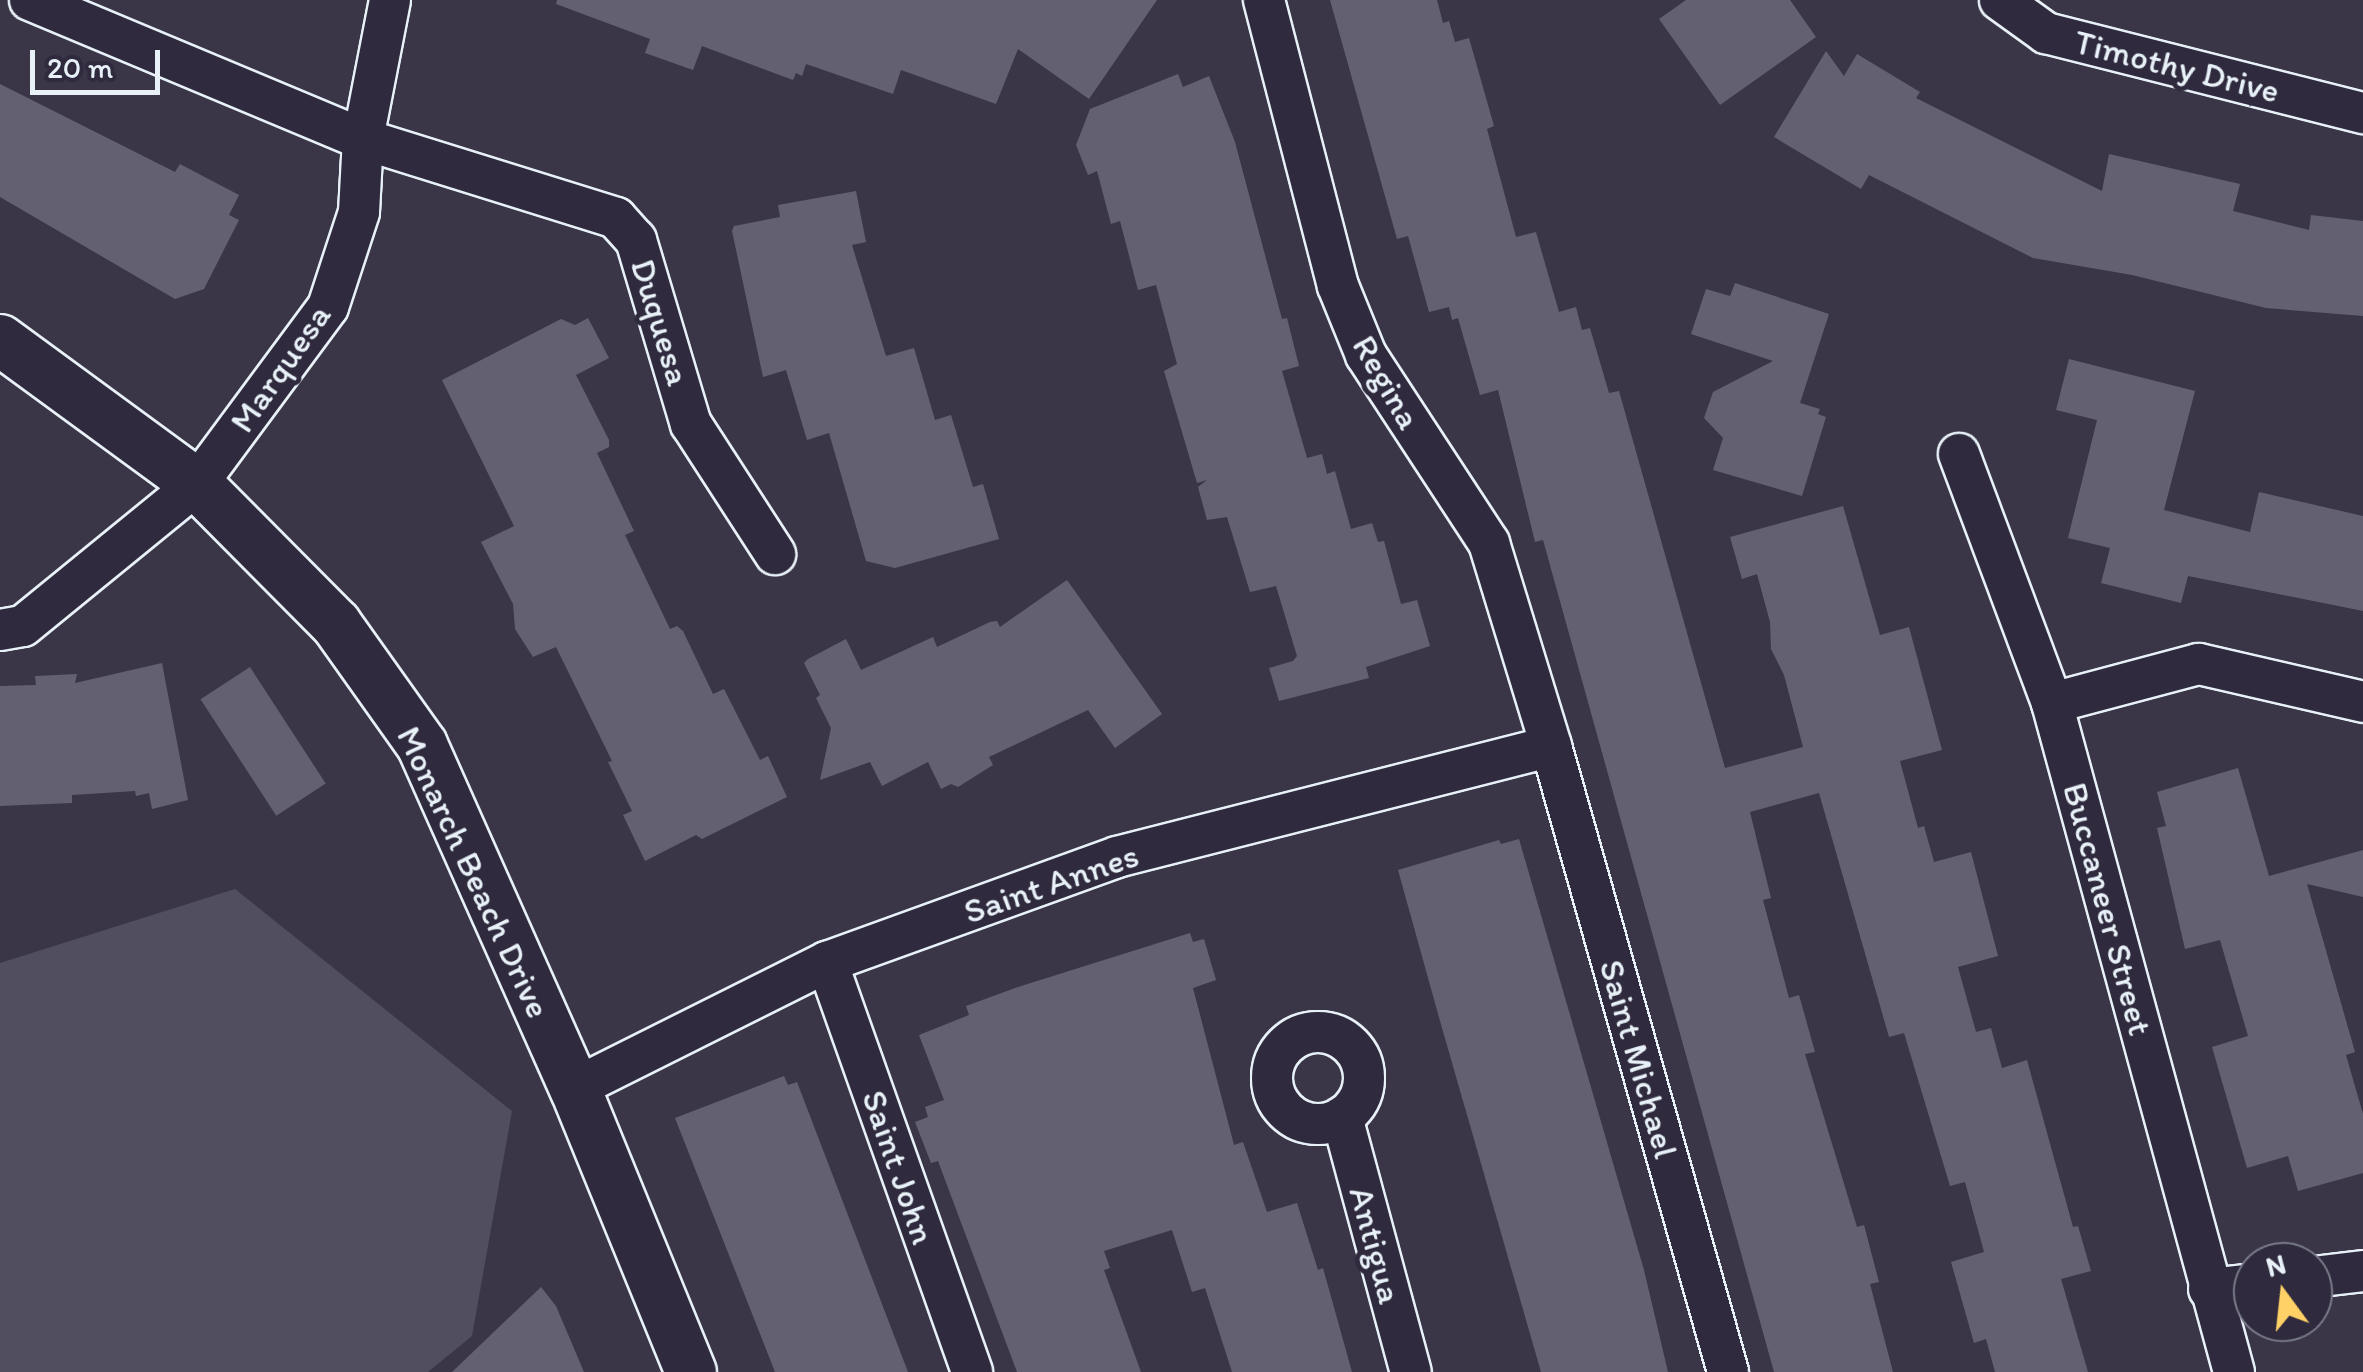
<!DOCTYPE html>
<html>
<head>
<meta charset="utf-8">
<style>
  body { margin:0 }
  #map { position:relative; width:2363px; height:1372px; overflow:hidden; background:#3a3648; font-family:Itim,sans-serif }
  div>[style] { position:absolute }
  .green>* { inset:0; background:#504e5f }
  .building>* { inset:0; background:#636171; transform-origin:0 0 }
  .roads { filter:drop-shadow(2px 0 #e8f1f8) drop-shadow(-2px 0 #e8f1f8) drop-shadow(0 2px #e8f1f8) drop-shadow(0 -2px #e8f1f8) }
  .minor>* { height:40px; margin:-20px; padding:0 20px; transform-origin:20px; border-radius:20px; background:#2f2a3d }
  .minor>.ring { margin:-20px; padding:0; box-sizing:content-box; background:none; border:40px solid #2f2a3d; border-radius:50% }
  .tertiary>* { height:50px; margin:-25px; padding:0 25px; transform-origin:25px; border-radius:25px; background:#2f2a3d }
  span { translate:-50% -50%; white-space:nowrap; text-align:center; line-height:1.15; -webkit-text-stroke:10px #2f2a3d; paint-order:stroke }
  .street-label { font-size:35px; color:#e8f1f8 }
  .north { position:absolute; left:2233px; top:1242px; width:100px; height:100px; box-sizing:border-box; background:#2f2a3d; border:2px solid #797a88; border-radius:50%; rotate:345deg; font-size:28px; font-weight:700; line-height:40px; text-align:center; color:#e8f1f8 }
  .north::after { content:''; display:block; margin:auto; width:35px; height:45px; background:#ffd166; clip-path:polygon(50% 0,100% 100%,50% 72%,0 100%) }
  .scale { position:absolute; left:30px; top:50px; width:130px; height:45px; box-sizing:border-box; border:5px solid #e8f1f8; border-top:0; padding-left:12px; font-size:30px; line-height:35px; white-space:nowrap; color:#e8f1f8; -webkit-text-stroke:8px #2f2a3d; paint-order:stroke }
</style>
</head>
<body>
<div id="map">
  <div class="green">
    <i style="clip-path:polygon(235px 889px,512px 1111px,472px 1336px,428px 1372px,0 1372px,0 963px)"></i>
  </div>
  <div class="building">
    <i style="clip-path:polygon(557px 0,1157px 0,1089px 99px,1018px 49px,996px 104px,901px 70px,893px 94px,806px 64px,802px 76px,796px 73px,793px 80px,702px 46px,693px 70px,645px 53px,650px 39px,556px 4px)"></i>
    <i style="clip-path:polygon(1330px 0,1437px 0,1443px 23px,1449px 21px,1455px 42px,1469px 38px,1494px 126px,1487px 129px,1516px 237px,1536px 232px,1559px 312px,1576px 307px,1582px 330px,1590px 328px,1609px 393px,1619px 391px,1725px 768px,1803px 747px,1784px 675px,1771px 649px,1770px 622px,1757px 574px,1742px 579px,1730px 537px,1843px 506px,1880px 635px,1909px 627px,1942px 750px,1900px 761px,1918px 828px,1924px 826px,1934px 862px,1971px 852px,1998px 956px,1958px 967px,1976px 1032px,1991px 1028px,2002px 1068px,2027px 1060px,2073px 1227px,2078px 1226px,2091px 1271px,2061px 1279px,2088px 1372px,1995px 1372px,1986px 1339px,1974px 1343px,1951px 1262px,1984px 1252px,1965px 1182px,1950px 1186px,1904px 1033px,1889px 1037px,1819px 793px,1750px 812px,1771px 898px,1763px 900px,1789px 998px,1799px 995px,1815px 1052px,1805px 1054px,1857px 1227px,1864px 1225px,1879px 1282px,1870px 1284px,1893px 1372px,1774px 1372px,1543px 540px,1535px 542px,1498px 390px,1480px 395px,1458px 318px,1452px 320px,1449px 307px,1429px 312px,1408px 236px,1397px 239px)"></i>
    <i style="clip-path:polygon(1686px 0,1790px 0,1816px 37px,1720px 105px,1659px 19px)"></i>
    <i style="clip-path:polygon(1826px 51px,1844px 76px,1857px 54px,1920px 92px,1916px 98px,2102px 191px,2109px 154px,2240px 184px,2233px 211px,2309px 230px,2311px 215px,2363px 221px,2363px 316px,2266px 308px,2132px 275px,2033px 258px,1869px 175px,1861px 189px,1774px 137px)"></i>
    <i style="clip-path:polygon(1178px 74px,1183px 87px,1209px 76px,1235px 142px,1282px 319px,1287px 318px,1299px 366px,1282px 371px,1307px 458px,1322px 454px,1327px 474px,1335px 471px,1351px 529px,1372px 523px,1378px 542px,1384px 541px,1401px 604px,1417px 600px,1430px 646px,1366px 667px,1369px 678px,1279px 701px,1269px 668px,1293px 661px,1297px 656px,1276px 586px,1250px 592px,1227px 517px,1207px 520px,1198px 487px,1207px 480px,1197px 483px,1164px 371px,1177px 364px,1156px 285px,1138px 290px,1120px 221px,1111px 224px,1097px 171px,1088px 175px,1076px 145px,1090px 109px)"></i>
    <i style="clip-path:polygon(0 84px,175px 172px,180px 164px,239px 195px,229px 215px,239px 220px,204px 289px,175px 299px,0 197px)"></i>
    <i style="clip-path:polygon(856px 191px,866px 242px,852px 245px,886px 356px,914px 348px,935px 420px,951px 415px,973px 487px,983px 484px,999px 539px,895px 568px,866px 561px,829px 433px,807px 440px,786px 370px,763px 377px,732px 231px,734px 226px,780px 217px,778px 205px)"></i>
    <i style="clip-path:polygon(1735px 283px,1829px 314px,1800px 403px,1820px 409px,1818px 414px,1826px 417px,1802px 496px,1713px 470px,1723px 438px,1704px 418px,1713px 392px,1773px 361px,1691px 334px,1706px 289px,1730px 296px)"></i>
    <i style="clip-path:polygon(588px 318px,609px 358px,576px 375px,609px 440px,609px 447px,597px 453px,634px 531px,625px 535px,670px 629px,677px 626px,683px 631px,713px 694px,724px 689px,760px 760px,768px 756px,787px 797px,702px 839px,696px 835px,645px 861px,623px 815px,632px 811px,608px 762px,612px 761px,556px 647px,533px 657px,515px 629px,513px 604px,481px 542px,514px 526px,442px 380px,561px 319px,575px 325px)"></i>
    <i style="clip-path:polygon(2069px 359px,2195px 391px,2164px 510px,2250px 532px,2259px 492px,2363px 516px,2363px 611px,2188px 576px,2181px 603px,2101px 583px,2110px 548px,2068px 538px,2097px 420px,2056px 410px)"></i>
    <i style="clip-path:polygon(1067px 580px,1162px 714px,1115px 748px,1088px 710px,989px 757px,993px 765px,958px 787px,951px 784px,941px 789px,928px 762px,882px 786px,870px 762px,820px 780px,831px 728px,816px 698px,820px 695px,804px 663px,808px 659px,846px 639px,861px 670px,933px 637px,937px 647px,990px 622px,997px 621px,1000px 627px)"></i>
    <i style="clip-path:polygon(162px 663px,188px 800px,152px 809px,149px 793px,136px 796px,135px 791px,72px 795px,72px 803px,0 806px,0 686px,36px 685px,35px 676px,77px 674px,75px 683px)"></i>
    <i style="left:250px;top:667px;width:139px;height:59px;rotate:57deg"></i>
    <i style="clip-path:polygon(2238px 768px,2269px 876px,2363px 850px,2363px 897px,2307px 884px,2355px 1052px,2346px 1055px,2363px 1114px,2363px 1173px,2298px 1191px,2288px 1156px,2247px 1168px,2212px 1047px,2248px 1036px,2220px 940px,2185px 949px,2157px 828px,2166px 826px,2157px 792px)"></i>
    <i style="clip-path:polygon(1519px 839px,1644px 1270px,1668px 1372px,1541px 1372px,1440px 1021px,1398px 870px,1499px 840px,1501px 844px)"></i>
    <i style="clip-path:polygon(1190px 933px,1193px 942px,1204px 939px,1216px 980px,1193px 988px,1234px 1145px,1243px 1142px,1267px 1212px,1297px 1203px,1318px 1270px,1323px 1268px,1352px 1372px,1232px 1372px,1205px 1288px,1192px 1292px,1172px 1230px,1104px 1251px,1110px 1268px,1104px 1270px,1141px 1372px,1017px 1372px,938px 1161px,931px 1163px,915px 1122px,928px 1117px,925px 1107px,944px 1100px,919px 1035px,969px 1015px,966px 1006px,1018px 987px)"></i>
    <i style="clip-path:polygon(784px 1076px,788px 1085px,797px 1082px,908px 1372px,775px 1372px,675px 1118px)"></i>
    <i style="clip-path:polygon(541px 1287px,556px 1306px,584px 1372px,452px 1372px)"></i>
  </div>
  <div class="roads">
    <div class="minor">
      <i style="left:30px;top:0;width:361px;rotate:22.7deg"></i>
      <i style="left:363px;top:139px;width:265px;rotate:17.3deg"></i>
      <i style="left:616px;top:218px;width:30px;rotate:48deg"></i>
      <i style="left:636px;top:240px;width:192px;rotate:73.4deg"></i>
      <i style="left:691px;top:424px;width:155px;rotate:57.1deg"></i>
      <i style="left:1264px;top:0;width:295px;rotate:75.5deg"></i>
      <i style="left:1338px;top:286px;width:74px;rotate:67.9deg"></i>
      <i style="left:1366px;top:355px;width:225px;rotate:56.8deg"></i>
      <i style="left:1489px;top:543px;width:212px;rotate:73deg"></i>
      <i style="left:1551px;top:746px;width:651px;rotate:74.21deg"></i>
      <i style="left:2000px;top:0;width:57px;rotate:35.7deg"></i>
      <i style="left:2046px;top:33px;width:327px;rotate:14.2deg"></i>
      <i style="left:1959px;top:454px;width:266px;rotate:69.5deg"></i>
      <i style="left:2052px;top:703px;width:693px;rotate:74.78deg"></i>
      <i style="left:0;top:630px;width:23px;rotate:-10deg"></i>
      <i style="left:23px;top:626px;width:225px;rotate:-39.2deg"></i>
      <i style="left:197px;top:484px;width:220px;rotate:-53.5deg"></i>
      <i style="left:328px;top:307px;width:100px;rotate:-71.9deg"></i>
      <i style="left:359px;top:212px;width:73px;rotate:-86.9deg"></i>
      <i style="left:363px;top:139px;width:142px;rotate:-79deg"></i>
      <i style="left:2052px;top:703px;width:152px;rotate:-14.9deg"></i>
      <i style="left:2199px;top:664px;width:168px;rotate:13deg"></i>
      <i style="left:827px;top:962px;width:435px;rotate:70.5deg"></i>
      <i class="ring" style="left:1272px;top:1032px;width:52px;height:52px"></i>
      <i style="left:575px;top:1088px;width:282px;rotate:-26.6deg"></i>
      <i style="left:827px;top:962px;width:308px;rotate:-19.9deg"></i>
      <i style="left:1117px;top:857px;width:448px;rotate:-14.3deg"></i>
      <i style="left:1342px;top:1117px;width:264px;rotate:74.9deg"></i>
      <i style="left:2313px;top:1277px;width:50px;rotate:-6.8deg"></i>
      <i style="left:2209px;top:1289px;width:44px;rotate:-6.5deg"></i>
    </div>
    <div class="tertiary">
      <i style="left:0;top:340px;width:244px;rotate:36.2deg"></i>
      <i style="left:197px;top:484px;width:197px;rotate:45.2deg"></i>
      <i style="left:336px;top:624px;width:148px;rotate:54.6deg"></i>
      <i style="left:422px;top:745px;width:376px;rotate:66deg"></i>
      <i style="left:575px;top:1088px;width:307px;rotate:67.8deg"></i>
    </div>
  </div>
  <div class="street-label">
    <span style="left:2177px;top:66px;rotate:14deg">Timothy Drive</span>
    <span style="left:661px;top:322px;rotate:73deg">Duquesa</span>
    <span style="left:280px;top:368px;rotate:-55deg">Marquesa</span>
    <span style="left:1387px;top:382px;rotate:60deg">Regina</span>
    <span style="left:474px;top:872px;rotate:65deg">Monarch Beach Drive</span>
    <span style="left:1051px;top:883px;rotate:-19deg">Saint Annes</span>
    <span style="left:2108px;top:909px;rotate:75deg">Buccaneer Street</span>
    <span style="left:1639px;top:1059px;rotate:74deg">Saint Michael</span>
    <span style="left:899px;top:1167px;rotate:71deg">Saint John</span>
    <span style="left:1376px;top:1245px;rotate:75deg">Antigua</span>
  </div>
  <div class="north">N</div>
  <div class="scale">20 m</div>
</div>
</body>
</html>
